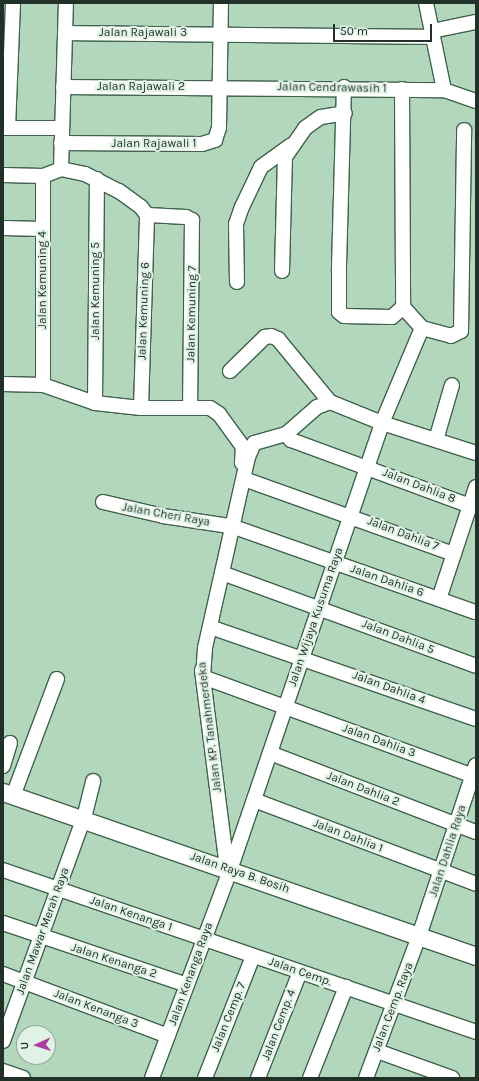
<!DOCTYPE html>
<html>
<head>
<meta charset="utf-8">
<style>
  body { margin:0 }
  #map { position:relative; width:479px; height:1081px; overflow:hidden; background:#b2d7bd; font-family:Karla,sans-serif }
  div>[style] { position:absolute }
  .roads { filter:drop-shadow(1px 0 #40624b) drop-shadow(-1px 0 #40624b) drop-shadow(0 1px #40624b) drop-shadow(0 -1px #40624b) }
  .minor>* { height:14px; margin:-7px; padding:0 7px; transform-origin:7px; border-radius:7px; background:#fff }
  .major>* { height:17px; margin:-8.5px; padding:0 8.5px; transform-origin:8.5px; border-radius:8.5px; background:#fff }
  span { translate:-50% -50%; white-space:nowrap; text-align:center; line-height:1.15; -webkit-text-stroke:4px #e0f2e5; paint-order:stroke }
  .street-label { font-size:12px; color:#223127 }
  .frame { position:absolute; inset:0; border:4px solid #223127; pointer-events:none }
  .north { position:absolute; left:16px; top:1025px; width:40px; height:40px; box-sizing:border-box; background:#e0f2e5; border:1px solid #94a599; border-radius:50%; rotate:267deg; font-size:11px; font-weight:700; line-height:16px; text-align:center; color:#223127 }
  .north::after { content:''; display:block; margin:auto; width:14px; height:18px; background:#ae3f9d; clip-path:polygon(50% 0,100% 100%,50% 72%,0 100%) }
  .scale { position:absolute; left:333px; top:24px; width:99px; height:18px; box-sizing:border-box; border:2px solid #223127; border-top:0; padding-left:5px; font-size:12px; line-height:14px; white-space:nowrap; color:#223127; -webkit-text-stroke:3px #e0f2e5; paint-order:stroke }
</style>
</head>
<body>
<div id="map">
  <div class="roads">
    <div class="minor">
      <i style="left:426px;top:3px;width:89px;rotate:78.3deg"></i>
      <i style="left:432px;top:31px;width:45px;rotate:-11.6deg"></i>
      <i style="left:65px;top:33px;width:368px;rotate:0.6deg"></i>
      <i style="left:63px;top:87px;width:381px;rotate:0.5deg"></i>
      <i style="left:444px;top:90px;width:34px;rotate:19deg"></i>
      <i style="left:344px;top:87px;width:184px;rotate:91.6deg"></i>
      <i style="left:339px;top:271px;width:41px;rotate:90deg"></i>
      <i style="left:339px;top:312px;width:6px;rotate:39deg"></i>
      <i style="left:344px;top:316px;width:48px;rotate:1.2deg"></i>
      <i style="left:392px;top:317px;width:15px;rotate:-42deg"></i>
      <i style="left:403px;top:307px;width:28px;rotate:48deg"></i>
      <i style="left:422px;top:328px;width:30px;rotate:15deg"></i>
      <i style="left:451px;top:336px;width:11px;rotate:-27deg"></i>
      <i style="left:461px;top:331px;width:201px;rotate:-89.1deg"></i>
      <i style="left:402px;top:89px;width:218px;rotate:89.7deg"></i>
      <i style="left:3px;top:128px;width:59px"></i>
      <i style="left:8px;top:128px;width:125px;rotate:-87.7deg"></i>
      <i style="left:61px;top:143px;width:141px;rotate:0.4deg"></i>
      <i style="left:202px;top:144px;width:14px;rotate:-17deg"></i>
      <i style="left:215px;top:140px;width:13px;rotate:-72deg"></i>
      <i style="left:219px;top:128px;width:125px;rotate:-89.1deg"></i>
      <i style="left:61px;top:169px;width:166px;rotate:-88.3deg"></i>
      <i style="left:3px;top:175px;width:40px;rotate:1.4deg"></i>
      <i style="left:43px;top:176px;width:19px;rotate:-21deg"></i>
      <i style="left:61px;top:169px;width:25px;rotate:12deg"></i>
      <i style="left:85px;top:174px;width:38px;rotate:27deg"></i>
      <i style="left:119px;top:191px;width:27px;rotate:36deg"></i>
      <i style="left:141px;top:207px;width:10px;rotate:53deg"></i>
      <i style="left:147px;top:215px;width:39px;rotate:3deg"></i>
      <i style="left:186px;top:217px;width:7px;rotate:27deg"></i>
      <i style="left:192px;top:220px;width:188px;rotate:90.6deg"></i>
      <i style="left:3px;top:228px;width:40px;rotate:1.4deg"></i>
      <i style="left:282px;top:271px;width:114px;rotate:-88.5deg"></i>
      <i style="left:285px;top:157px;width:35px;rotate:-55deg"></i>
      <i style="left:305px;top:128px;width:19px;rotate:-35deg"></i>
      <i style="left:321px;top:117px;width:24px;rotate:-9deg"></i>
      <i style="left:237px;top:282px;width:58px;rotate:-91deg"></i>
      <i style="left:236px;top:224px;width:18px;rotate:-71deg"></i>
      <i style="left:242px;top:207px;width:44px;rotate:-64.6deg"></i>
      <i style="left:261px;top:167px;width:36px;rotate:-36deg"></i>
      <i style="left:230px;top:371px;width:49px;rotate:-44.2deg"></i>
      <i style="left:265px;top:337px;width:6px;rotate:-9deg"></i>
      <i style="left:271px;top:336px;width:8px;rotate:23deg"></i>
      <i style="left:278px;top:339px;width:82px;rotate:50.5deg"></i>
      <i style="left:3px;top:384px;width:40px;rotate:1.4deg"></i>
      <i style="left:43px;top:385px;width:55px;rotate:19.1deg"></i>
      <i style="left:95px;top:403px;width:46px;rotate:6.2deg"></i>
      <i style="left:141px;top:408px;width:69px"></i>
      <i style="left:210px;top:408px;width:11px;rotate:34deg"></i>
      <i style="left:219px;top:414px;width:41px;rotate:54deg"></i>
      <i style="left:243px;top:447px;width:16px;rotate:94deg"></i>
      <i style="left:43px;top:385px;width:209px;rotate:-90deg"></i>
      <i style="left:95px;top:403px;width:224px;rotate:-89.5deg"></i>
      <i style="left:141px;top:408px;width:193px;rotate:-88.2deg"></i>
      <i style="left:286px;top:434px;width:8px;rotate:50deg"></i>
      <i style="left:291px;top:440px;width:191px;rotate:20.2deg"></i>
      <i style="left:436px;top:440px;width:57px;rotate:-73.8deg"></i>
      <i style="left:476px;top:453px;width:99px;rotate:-162.3deg"></i>
      <i style="left:382px;top:423px;width:56px;rotate:-158deg"></i>
      <i style="left:330px;top:402px;width:14px;rotate:159deg"></i>
      <i style="left:317px;top:407px;width:41px;rotate:138.9deg"></i>
      <i style="left:286px;top:434px;width:33px;rotate:164deg"></i>
      <i style="left:254px;top:443px;width:15px;rotate:113deg"></i>
      <i style="left:248px;top:457px;width:196px;rotate:102.7deg"></i>
      <i style="left:205px;top:648px;width:29px;rotate:94deg"></i>
      <i style="left:203px;top:677px;width:291px;rotate:20.1deg"></i>
      <i style="left:244px;top:479px;width:223px;rotate:19.7deg"></i>
      <i style="left:103px;top:502px;width:62px;rotate:13.1deg"></i>
      <i style="left:163px;top:516px;width:67px;rotate:8.6deg"></i>
      <i style="left:234px;top:527px;width:256px;rotate:19.4deg"></i>
      <i style="left:222px;top:573px;width:270px;rotate:20.1deg"></i>
      <i style="left:439px;top:599px;width:118px;rotate:-71.7deg"></i>
      <i style="left:210px;top:627px;width:281px;rotate:19.1deg"></i>
      <i style="left:202px;top:670px;width:191px;rotate:82.8deg"></i>
      <i style="left:226px;top:859px;width:9px;rotate:111deg"></i>
      <i style="left:270px;top:753px;width:221px;rotate:21deg"></i>
      <i style="left:3px;top:766px;width:24px;rotate:-73deg"></i>
      <i style="left:13px;top:796px;width:125px;rotate:-69.4deg"></i>
      <i style="left:254px;top:800px;width:237px;rotate:20.7deg"></i>
      <i style="left:3px;top:870px;width:500px;rotate:18.9deg"></i>
      <i style="left:3px;top:923px;width:194px;rotate:18.6deg"></i>
      <i style="left:3px;top:974px;width:176px;rotate:20.6deg"></i>
      <i style="left:3px;top:1041px;width:241px;rotate:-70.1deg"></i>
      <i style="left:85px;top:814px;width:34px;rotate:-76deg"></i>
      <i style="left:377px;top:1051px;width:80px;rotate:19.8deg"></i>
      <i style="left:3px;top:1071px;width:21px;rotate:19deg"></i>
      <i style="left:152px;top:1078px;width:222px;rotate:-69.4deg"></i>
      <i style="left:230px;top:870px;width:472px;rotate:-71.2deg"></i>
      <i style="left:382px;top:423px;width:103px;rotate:-67.2deg"></i>
      <i style="left:205px;top:1078px;width:131px;rotate:-68.5deg"></i>
      <i style="left:258px;top:1078px;width:114px;rotate:-68.4deg"></i>
      <i style="left:310px;top:1078px;width:98px;rotate:-68.4deg"></i>
      <i style="left:366px;top:1078px;width:152px;rotate:-69.5deg"></i>
      <i style="left:419px;top:936px;width:180px;rotate:-71.6deg"></i>
    </div>
    <div class="major">
      <i style="left:3px;top:792px;width:501px;rotate:19.12deg"></i>
    </div>
  </div>
  <div class="street-label">
    <span style="left:143px;top:33px">Jalan Rajawali 3</span>
    <span style="left:141px;top:87px">Jalan Rajawali 2</span>
    <span style="left:332px;top:88px;rotate:1deg">Jalan Cendrawasih 1</span>
    <span style="left:154px;top:144px">Jalan Rajawali 1</span>
    <span style="left:43px;top:280px;rotate:-90deg">Jalan Kemuning 4</span>
    <span style="left:96px;top:291px;rotate:-90deg">Jalan Kemuning 5</span>
    <span style="left:144px;top:311px;rotate:-88deg">Jalan Kemuning 6</span>
    <span style="left:192px;top:314px;rotate:-89deg">Jalan Kemuning 7</span>
    <span style="left:419px;top:486px;rotate:21deg">Jalan Dahlia 8</span>
    <span style="left:166px;top:515px;rotate:10deg">Jalan Cheri Raya</span>
    <span style="left:403px;top:534px;rotate:21deg">Jalan Dahlia 7</span>
    <span style="left:387px;top:581px;rotate:19deg">Jalan Dahlia 6</span>
    <span style="left:316px;top:617px;rotate:-71deg">Jalan Wijaya Kusuma Raya</span>
    <span style="left:398px;top:637px;rotate:21deg">Jalan Dahlia 5</span>
    <span style="left:389px;top:688px;rotate:20deg">Jalan Dahlia 4</span>
    <span style="left:210px;top:727px;rotate:-97deg">Jalan KP. Tanahmerdeka</span>
    <span style="left:379px;top:741px;rotate:20deg">Jalan Dahlia 3</span>
    <span style="left:363px;top:789px;rotate:21deg">Jalan Dahlia 2</span>
    <span style="left:348px;top:836px;rotate:21deg">Jalan Dahlia 1</span>
    <span style="left:448px;top:851px;rotate:-72deg">Jalan Dahlia Raya</span>
    <span style="left:240px;top:873px;rotate:19deg">Jalan Raya B. Bosih</span>
    <span style="left:131px;top:914px;rotate:19deg">Jalan Kenanga 1</span>
    <span style="left:43px;top:931px;rotate:-70deg">Jalan Mawar Merah Raya</span>
    <span style="left:114px;top:961px;rotate:18deg">Jalan Kenanga 2</span>
    <span style="left:300px;top:972px;rotate:19deg">Jalan Cemp.</span>
    <span style="left:191px;top:974px;rotate:-70deg">Jalan Kenanga Raya</span>
    <span style="left:393px;top:1007px;rotate:-69deg">Jalan Cemp. Raya</span>
    <span style="left:96px;top:1009px;rotate:21deg">Jalan Kenanga 3</span>
    <span style="left:229px;top:1017px;rotate:-68deg">Jalan Cemp. 7</span>
    <span style="left:279px;top:1025px;rotate:-69deg">Jalan Cemp. 4</span>
  </div>
  <div class="frame"></div>
  <div class="north">U</div>
  <div class="scale">50 m</div>
</div>
</body>
</html>
